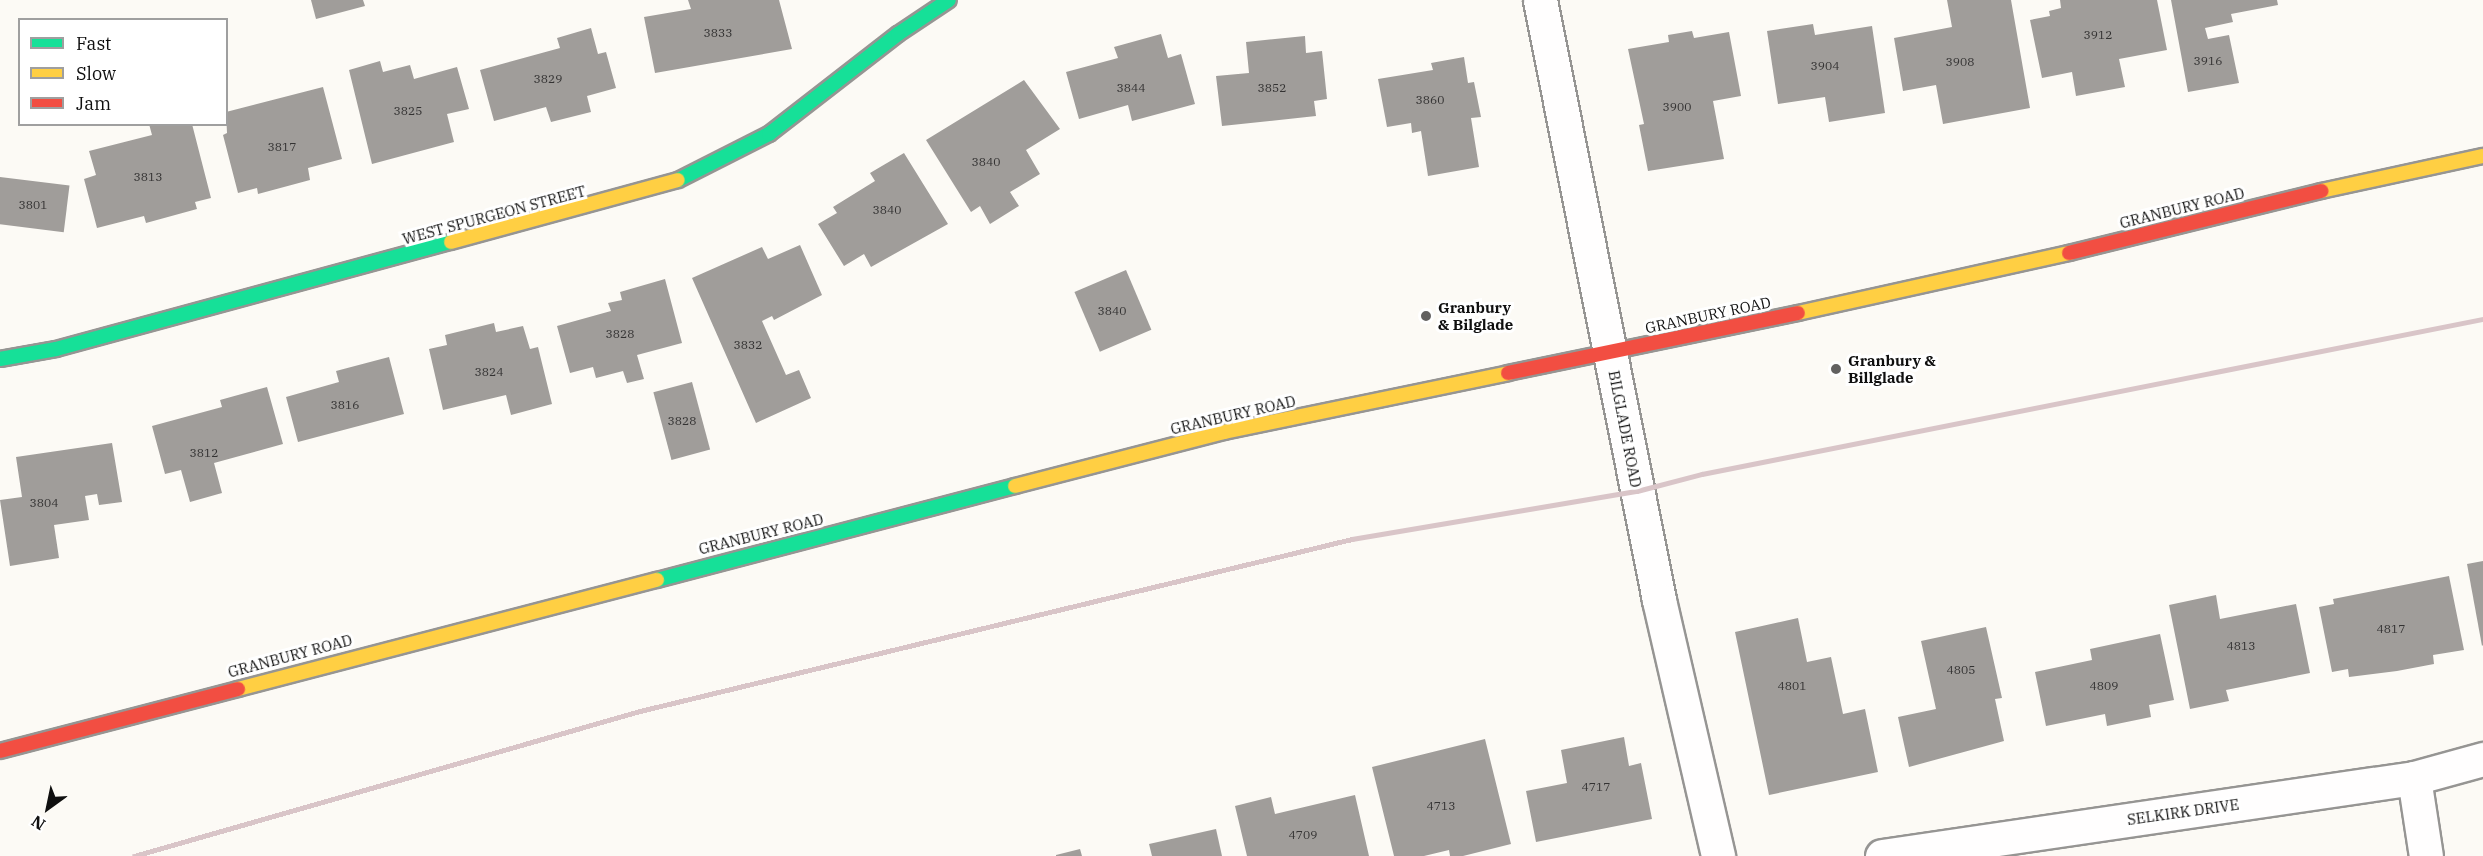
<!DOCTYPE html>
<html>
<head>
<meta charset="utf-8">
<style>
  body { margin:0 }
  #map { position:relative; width:2483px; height:856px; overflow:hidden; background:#fcfaf5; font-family:"IBM Plex Serif",serif }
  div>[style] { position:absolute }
  .building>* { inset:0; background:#a09d9a; transform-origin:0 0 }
  .roads { filter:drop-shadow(2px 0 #969593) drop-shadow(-2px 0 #969593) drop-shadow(0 2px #969593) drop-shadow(0 -2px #969593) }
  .street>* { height:33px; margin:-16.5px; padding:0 16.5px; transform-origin:16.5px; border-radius:16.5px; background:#fffefe }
  .fast>* { height:14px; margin:-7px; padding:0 7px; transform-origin:7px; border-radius:7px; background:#16e098 }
  .slow>* { height:14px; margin:-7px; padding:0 7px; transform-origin:7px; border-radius:7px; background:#ffcf43 }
  .jam>* { height:14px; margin:-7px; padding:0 7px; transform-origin:7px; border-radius:7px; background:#f24e42 }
  .rail>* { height:4.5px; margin:-2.25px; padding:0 2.25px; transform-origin:2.25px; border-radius:2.25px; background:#d9c5c8 }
  .dots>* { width:16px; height:16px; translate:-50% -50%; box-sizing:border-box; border:3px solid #fff; border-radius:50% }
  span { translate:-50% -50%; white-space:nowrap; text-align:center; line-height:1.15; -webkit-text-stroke:6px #fff; paint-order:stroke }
  .number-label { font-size:12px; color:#333232 }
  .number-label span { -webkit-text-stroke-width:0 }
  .street-label { font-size:15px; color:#0f0f0f }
  .poi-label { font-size:15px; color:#0f0f0f; font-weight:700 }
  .left { translate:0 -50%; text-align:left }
  .legend { position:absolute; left:18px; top:18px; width:210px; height:108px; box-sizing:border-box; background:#fff; border:2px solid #9f9f9f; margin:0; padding:8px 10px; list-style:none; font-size:18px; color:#0f0f0f }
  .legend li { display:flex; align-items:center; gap:12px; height:30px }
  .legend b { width:30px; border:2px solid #9f9f9f }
  .north { position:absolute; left:18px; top:778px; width:60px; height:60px; -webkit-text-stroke:4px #fff; paint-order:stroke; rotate:213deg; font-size:16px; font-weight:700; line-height:24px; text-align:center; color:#0f0f0f }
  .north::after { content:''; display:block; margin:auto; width:21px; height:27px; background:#0f0f0f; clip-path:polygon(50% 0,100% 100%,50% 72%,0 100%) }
</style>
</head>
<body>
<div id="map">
  <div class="building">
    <i style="clip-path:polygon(311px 0,363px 0,365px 6px,316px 19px)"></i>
    <i style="clip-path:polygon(688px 0,779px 0,792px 49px,655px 73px,644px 17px,691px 9px)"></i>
    <i style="clip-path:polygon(1947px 0,2011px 0,2030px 108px,1943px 124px,1936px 85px,1903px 91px,1894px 38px,1952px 27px)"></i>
    <i style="clip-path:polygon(2060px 0,2157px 0,2167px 50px,2119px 59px,2125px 87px,2076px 96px,2072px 72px,2042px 78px,2030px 20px,2050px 16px,2049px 11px,2061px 8px)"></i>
    <i style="clip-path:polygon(2171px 0,2277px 0,2278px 5px,2231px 14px,2233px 22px,2205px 28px,2208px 39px,2229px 35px,2239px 83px,2188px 92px)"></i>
    <i style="clip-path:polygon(1813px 24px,1815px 35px,1872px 26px,1885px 113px,1829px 122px,1825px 97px,1778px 104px,1767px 31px)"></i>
    <i style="clip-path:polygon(591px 28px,598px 54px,606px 52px,616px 88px,587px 96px,591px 112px,551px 122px,546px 107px,494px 121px,480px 70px,560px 48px,557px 38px)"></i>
    <i style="clip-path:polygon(1692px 31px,1694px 38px,1729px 32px,1741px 96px,1713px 101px,1724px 159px,1648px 171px,1639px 125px,1644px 124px,1628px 49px,1669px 42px,1668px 35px)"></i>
    <i style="clip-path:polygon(1161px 34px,1168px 58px,1181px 54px,1195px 104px,1132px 121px,1128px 105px,1079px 119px,1066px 72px,1118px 58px,1114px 47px)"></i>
    <i style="clip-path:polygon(1305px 36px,1306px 53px,1322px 51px,1327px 99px,1314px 101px,1316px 116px,1222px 126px,1216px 76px,1249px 73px,1246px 42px)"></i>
    <i style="clip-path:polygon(1464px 57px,1468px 83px,1474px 82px,1481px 117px,1471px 118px,1479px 167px,1428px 176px,1421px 131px,1412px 133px,1411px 123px,1387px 127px,1378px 79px,1433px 70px,1431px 63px)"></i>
    <i style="clip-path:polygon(380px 61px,383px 72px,410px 65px,414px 79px,457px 67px,469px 109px,447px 114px,454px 142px,372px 164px,349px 70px)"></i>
    <i style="clip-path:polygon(1024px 80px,1060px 129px,1026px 150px,1040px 174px,1010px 192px,1019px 206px,990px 224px,980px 206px,971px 212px,926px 140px)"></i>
    <i style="clip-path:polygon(323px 87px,342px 159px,308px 168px,310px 180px,258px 194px,257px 188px,238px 193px,223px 135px,227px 133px,226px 112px)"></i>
    <i style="clip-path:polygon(149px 124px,192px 124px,211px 198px,195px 202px,197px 209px,146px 223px,144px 216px,97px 228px,84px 179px,96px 175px,89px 151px,152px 135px)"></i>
    <i style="clip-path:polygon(904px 153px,948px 224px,871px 267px,864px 254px,844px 266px,818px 224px,837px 213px,833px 207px,875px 181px,870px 173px)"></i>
    <i style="left:0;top:177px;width:70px;height:47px;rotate:7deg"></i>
    <i style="clip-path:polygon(800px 245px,822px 295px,774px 320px,772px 316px,762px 321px,786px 375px,799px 370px,811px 398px,756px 423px,692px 278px,762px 247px,768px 259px)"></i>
    <i style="left:1126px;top:270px;width:65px;height:56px;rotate:67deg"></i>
    <i style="clip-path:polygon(665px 279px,682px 343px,637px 355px,644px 379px,627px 383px,623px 371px,596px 378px,593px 367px,570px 373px,557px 326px,611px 311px,608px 303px,622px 300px,620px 292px)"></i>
    <i style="clip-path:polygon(494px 323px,496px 332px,523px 326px,530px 349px,538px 347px,552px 404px,511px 415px,506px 395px,443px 410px,429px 349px,447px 345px,445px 335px)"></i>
    <i style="clip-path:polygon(389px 357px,404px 414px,298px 442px,286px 397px,339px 382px,336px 371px)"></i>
    <i style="left:692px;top:382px;width:70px;height:40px;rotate:75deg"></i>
    <i style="clip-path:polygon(267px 387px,283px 444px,214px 463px,222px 493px,190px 502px,181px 470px,165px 474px,152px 426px,222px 407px,220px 400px)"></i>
    <i style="clip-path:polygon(112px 443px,122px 502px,99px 505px,97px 494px,85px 496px,89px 520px,54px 525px,59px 558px,10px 566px,0 500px,22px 497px,16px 457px)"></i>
    <i style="clip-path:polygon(2483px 561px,2483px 645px,2482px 646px,2467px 564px)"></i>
    <i style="clip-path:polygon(2449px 576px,2464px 650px,2433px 655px,2434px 664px,2397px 671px,2349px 677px,2348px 669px,2332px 672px,2319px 607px,2334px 604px,2333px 599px)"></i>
    <i style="clip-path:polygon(2216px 595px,2220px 619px,2296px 604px,2310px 673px,2226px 690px,2229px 701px,2190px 709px,2169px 605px)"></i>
    <i style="clip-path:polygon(1798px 618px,1807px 662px,1831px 657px,1843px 714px,1865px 709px,1878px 772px,1769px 795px,1735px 632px)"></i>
    <i style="clip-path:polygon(1986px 627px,2002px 698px,1995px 699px,2004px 741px,1909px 767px,1898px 717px,1936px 709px,1921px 641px)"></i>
    <i style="clip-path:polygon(2160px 634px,2174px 700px,2149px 705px,2151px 717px,2107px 726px,2105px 714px,2046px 726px,2035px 672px,2092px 660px,2090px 649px)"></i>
    <i style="clip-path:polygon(1624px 737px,1629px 766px,1641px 763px,1652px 819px,1536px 842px,1526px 791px,1567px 783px,1561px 750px)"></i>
    <i style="clip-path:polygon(1485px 739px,1511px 844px,1463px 856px,1450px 856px,1449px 850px,1424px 856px,1394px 856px,1372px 767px)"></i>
    <i style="clip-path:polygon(1355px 795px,1369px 856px,1247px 856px,1235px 806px,1271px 797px,1275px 814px)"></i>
    <i style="clip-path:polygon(1216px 829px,1222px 856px,1152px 856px,1149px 844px)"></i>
    <i style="clip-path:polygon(1080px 849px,1082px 856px,1056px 856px,1056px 855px)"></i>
  </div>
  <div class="roads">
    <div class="street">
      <i style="left:1540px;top:0;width:612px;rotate:78.78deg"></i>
      <i style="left:1659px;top:600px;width:263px;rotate:77deg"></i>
      <i style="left:2414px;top:778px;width:79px;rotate:81.3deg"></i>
      <i style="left:1882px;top:856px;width:538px;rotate:-8.34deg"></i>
      <i style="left:2414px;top:778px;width:72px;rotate:-15.4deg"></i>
    </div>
    <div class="fast">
      <i style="left:678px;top:180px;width:102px;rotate:-26.8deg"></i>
      <i style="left:769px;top:134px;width:163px;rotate:-37.8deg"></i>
      <i style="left:898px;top:34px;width:61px;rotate:-33.7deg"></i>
      <i style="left:0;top:359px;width:57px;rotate:-10.1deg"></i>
      <i style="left:56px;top:349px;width:409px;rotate:-15.2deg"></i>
      <i style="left:657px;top:580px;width:370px;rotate:-14.7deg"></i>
    </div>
    <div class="slow">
      <i style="left:2321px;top:191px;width:166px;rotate:-12.2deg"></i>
      <i style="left:451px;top:242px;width:235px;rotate:-15.3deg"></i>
      <i style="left:1798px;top:313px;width:278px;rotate:-12.5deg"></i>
      <i style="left:1015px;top:486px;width:216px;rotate:-14.5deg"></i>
      <i style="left:1224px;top:432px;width:290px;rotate:-11.7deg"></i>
      <i style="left:238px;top:689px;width:433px;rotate:-14.6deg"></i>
    </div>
    <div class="jam">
      <i style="left:2069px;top:253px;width:260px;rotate:-13.8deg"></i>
      <i style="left:1508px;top:373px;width:296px;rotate:-11.7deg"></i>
      <i style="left:0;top:751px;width:246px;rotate:-14.6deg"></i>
    </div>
  </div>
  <div class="rail">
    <i style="left:134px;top:856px;width:526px;rotate:-15.99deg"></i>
    <i style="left:640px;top:711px;width:732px;rotate:-13.58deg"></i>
    <i style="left:1352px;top:539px;width:289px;rotate:-9.6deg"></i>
    <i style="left:1637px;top:491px;width:67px;rotate:-14.7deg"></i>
    <i style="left:1702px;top:474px;width:796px;rotate:-11.23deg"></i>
  </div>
  <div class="dots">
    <i style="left:1426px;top:316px;background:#626160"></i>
    <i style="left:1836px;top:369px;background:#626160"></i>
  </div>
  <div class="number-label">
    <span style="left:718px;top:33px">3833</span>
    <span style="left:2098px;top:35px">3912</span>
    <span style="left:2208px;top:61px">3916</span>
    <span style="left:1960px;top:62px">3908</span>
    <span style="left:1825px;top:66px">3904</span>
    <span style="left:548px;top:79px">3829</span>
    <span style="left:1131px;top:88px">3844</span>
    <span style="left:1272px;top:88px">3852</span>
    <span style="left:1430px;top:100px">3860</span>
    <span style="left:1677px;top:107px">3900</span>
    <span style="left:408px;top:111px">3825</span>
    <span style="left:282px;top:147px">3817</span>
    <span style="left:986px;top:162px">3840</span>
    <span style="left:148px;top:177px">3813</span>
    <span style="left:33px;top:205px">3801</span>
    <span style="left:887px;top:210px">3840</span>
    <span style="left:1112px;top:311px">3840</span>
    <span style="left:620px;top:334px">3828</span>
    <span style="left:748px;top:345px">3832</span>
    <span style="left:489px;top:372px">3824</span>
    <span style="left:345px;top:405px">3816</span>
    <span style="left:682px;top:421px">3828</span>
    <span style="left:204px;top:453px">3812</span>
    <span style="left:44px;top:503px">3804</span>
    <span style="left:2391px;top:629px">4817</span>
    <span style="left:2241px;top:646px">4813</span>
    <span style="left:1961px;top:670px">4805</span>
    <span style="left:1792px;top:686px">4801</span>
    <span style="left:2104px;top:686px">4809</span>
    <span style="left:1596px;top:787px">4717</span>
    <span style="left:1441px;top:806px">4713</span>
    <span style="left:1303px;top:835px">4709</span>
  </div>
  <div class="street-label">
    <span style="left:2182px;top:208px;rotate:-14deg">GRANBURY ROAD</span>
    <span style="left:494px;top:215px;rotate:-15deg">WEST SPURGEON STREET</span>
    <span style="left:1708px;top:315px;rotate:-12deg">GRANBURY ROAD</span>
    <span style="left:1233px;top:415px;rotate:-13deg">GRANBURY ROAD</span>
    <span style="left:1625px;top:429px;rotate:79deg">BILGLADE ROAD</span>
    <span style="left:761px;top:534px;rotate:-14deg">GRANBURY ROAD</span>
    <span style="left:290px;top:656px;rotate:-15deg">GRANBURY ROAD</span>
    <span style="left:2183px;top:812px;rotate:-8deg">SELKIRK DRIVE</span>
  </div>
  <div class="poi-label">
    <span class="left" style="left:1438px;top:316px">Granbury<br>&amp; Bilglade</span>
    <span class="left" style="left:1848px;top:369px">Granbury &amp;<br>Billglade</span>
  </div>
  <ul class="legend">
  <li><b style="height:8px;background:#16e098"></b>Fast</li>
  <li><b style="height:8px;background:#ffcf43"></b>Slow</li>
  <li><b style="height:8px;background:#f24e42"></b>Jam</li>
  </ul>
  <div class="north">N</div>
</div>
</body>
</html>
